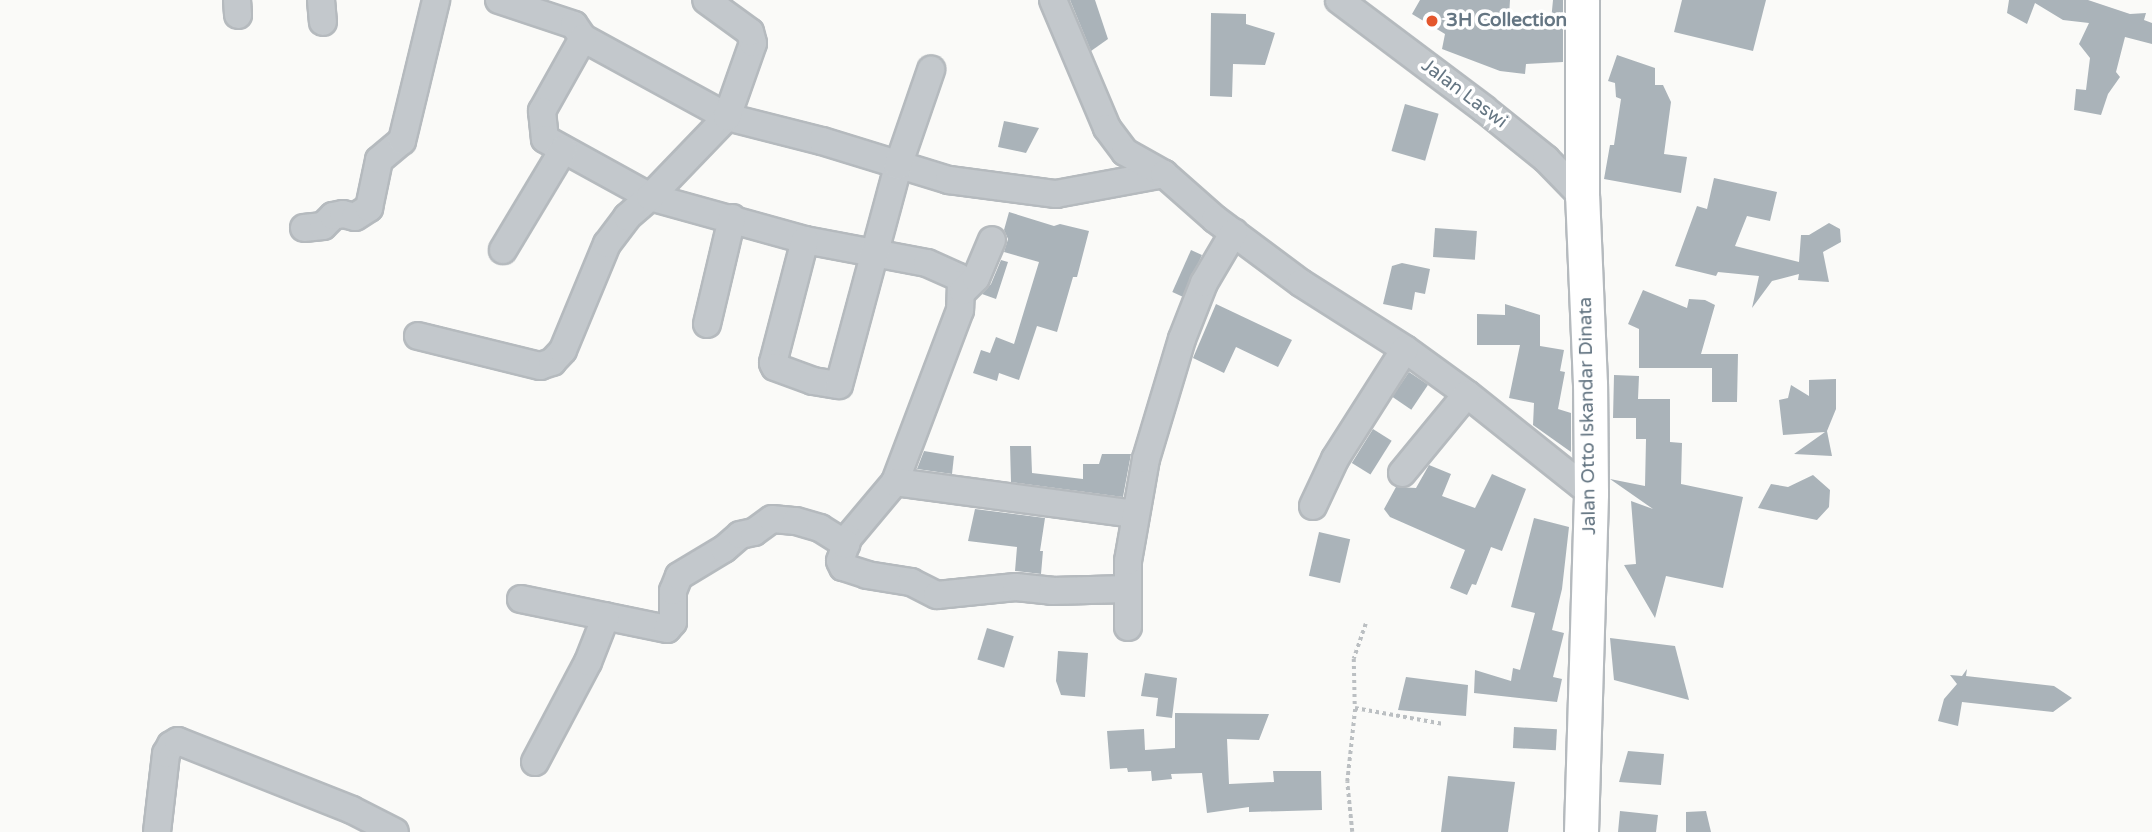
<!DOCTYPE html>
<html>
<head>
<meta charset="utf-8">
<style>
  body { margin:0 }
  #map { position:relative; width:2152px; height:832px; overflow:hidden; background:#fafaf8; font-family:"Varela Round",sans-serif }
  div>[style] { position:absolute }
  .building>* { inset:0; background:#aab3b9; transform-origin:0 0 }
  .path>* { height:3.5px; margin-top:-1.75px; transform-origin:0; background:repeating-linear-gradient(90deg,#bbbfc2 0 3.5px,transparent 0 7px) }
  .roads { filter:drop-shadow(2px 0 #b5babe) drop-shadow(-2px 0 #b5babe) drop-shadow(0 2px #b5babe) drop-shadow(0 -2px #b5babe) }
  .minor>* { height:26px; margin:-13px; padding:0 13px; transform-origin:13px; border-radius:13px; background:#c3c8cc }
  .major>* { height:33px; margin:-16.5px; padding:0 16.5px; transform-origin:16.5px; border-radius:16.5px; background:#fff }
  .dots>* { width:19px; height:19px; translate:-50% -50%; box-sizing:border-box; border:4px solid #fff; border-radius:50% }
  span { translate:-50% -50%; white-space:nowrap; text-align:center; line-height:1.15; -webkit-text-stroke:7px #fff; paint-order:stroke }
  .poi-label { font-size:19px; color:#657683; font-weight:700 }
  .left { translate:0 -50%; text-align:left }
  .street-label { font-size:19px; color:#657683 }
</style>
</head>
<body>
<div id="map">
  <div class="building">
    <i style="clip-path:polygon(1070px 0,1095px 0,1108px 39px,1091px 51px)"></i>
    <i style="clip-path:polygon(1420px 0,1510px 0,1509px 17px,1551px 21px,1553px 0,1563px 0,1563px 62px,1526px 64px,1525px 74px,1500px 71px,1442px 49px,1445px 34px,1412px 14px)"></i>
    <i style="clip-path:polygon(1682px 0,1766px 0,1753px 51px,1674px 32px)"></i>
    <i style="clip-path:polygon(2009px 0,2088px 0,2130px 14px,2146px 13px,2144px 20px,2152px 23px,2152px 44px,2125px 37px,2116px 72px,2120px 77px,2108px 94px,2101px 115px,2074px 110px,2076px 89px,2086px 90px,2090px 58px,2079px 44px,2089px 23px,2063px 20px,2035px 3px,2027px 24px,2007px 13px)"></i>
    <i style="clip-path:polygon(1211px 13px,1246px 14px,1246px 24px,1275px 33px,1265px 65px,1233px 64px,1232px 97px,1210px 96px)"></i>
    <i style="clip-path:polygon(1617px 55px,1655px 68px,1655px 85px,1663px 85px,1671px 102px,1664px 154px,1687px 157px,1681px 193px,1604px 179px,1610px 145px,1614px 145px,1621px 99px,1616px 97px,1615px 83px,1608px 81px)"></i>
    <i style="left:1405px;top:104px;width:35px;height:49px;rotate:16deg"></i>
    <i style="clip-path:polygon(1004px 121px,1039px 128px,1026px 153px,998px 147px)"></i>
    <i style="clip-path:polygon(1714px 178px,1777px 192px,1770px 221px,1747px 216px,1735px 246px,1799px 262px,1801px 235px,1809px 235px,1829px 223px,1840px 229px,1841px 242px,1823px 252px,1829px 282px,1798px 280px,1799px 274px,1772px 281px,1752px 308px,1759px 276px,1718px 272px,1716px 276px,1675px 266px,1697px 206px,1707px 209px)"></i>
    <i style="clip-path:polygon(1009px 212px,1054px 226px,1060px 224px,1089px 231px,1077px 277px,1073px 277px,1057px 332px,1037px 326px,1019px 380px,999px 373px,997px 381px,973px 373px,981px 350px,990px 353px,996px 337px,1014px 344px,1039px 262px,1004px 252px,1008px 239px,1004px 230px)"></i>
    <i style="left:1435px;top:228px;width:42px;height:29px;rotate:4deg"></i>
    <i style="left:1191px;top:250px;width:12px;height:46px;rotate:24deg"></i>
    <i style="clip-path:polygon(1001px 260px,1008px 262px,996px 299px,982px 294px,991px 284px)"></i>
    <i style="clip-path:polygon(1402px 263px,1430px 269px,1425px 294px,1415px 292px,1412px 310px,1383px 304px,1392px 266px)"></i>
    <i style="clip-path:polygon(1643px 290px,1687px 308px,1689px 299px,1705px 300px,1715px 305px,1701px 354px,1738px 354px,1737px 402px,1712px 402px,1712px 368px,1639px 368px,1639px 329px,1628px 324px)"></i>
    <i style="clip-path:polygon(1216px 304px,1292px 340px,1278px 367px,1236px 347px,1224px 373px,1193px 358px)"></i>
    <i style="clip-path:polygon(1505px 304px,1540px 315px,1540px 346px,1564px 350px,1560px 371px,1565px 372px,1558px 409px,1571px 413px,1571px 452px,1533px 425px,1534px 403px,1509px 398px,1520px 345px,1477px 345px,1477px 314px,1505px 315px)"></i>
    <i style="left:1409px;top:372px;width:23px;height:30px;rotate:34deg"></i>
    <i style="clip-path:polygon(1614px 375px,1639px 376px,1638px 399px,1670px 399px,1670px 442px,1682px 443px,1681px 484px,1743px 497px,1723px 588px,1666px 576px,1655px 618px,1624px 565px,1636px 564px,1631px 501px,1653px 509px,1610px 479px,1645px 486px,1646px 439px,1636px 439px,1636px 418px,1613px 418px)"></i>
    <i style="clip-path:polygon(1836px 379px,1836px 409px,1827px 431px,1832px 456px,1794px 454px,1825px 432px,1783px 435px,1779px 400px,1788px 398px,1791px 385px,1809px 396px,1809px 380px)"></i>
    <i style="left:1373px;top:429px;width:22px;height:40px;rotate:32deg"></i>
    <i style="clip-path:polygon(1010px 446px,1031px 446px,1032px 473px,1083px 479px,1083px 464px,1099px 464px,1102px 454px,1131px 454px,1123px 497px,1011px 482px)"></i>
    <i style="clip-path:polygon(924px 451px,954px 456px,952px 474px,917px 469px)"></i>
    <i style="clip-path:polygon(1429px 465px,1451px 474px,1442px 496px,1475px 508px,1492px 474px,1526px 489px,1502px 551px,1491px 547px,1476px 585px,1472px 584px,1467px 595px,1450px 588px,1465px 550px,1390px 517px,1384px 509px,1396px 487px,1416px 488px)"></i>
    <i style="clip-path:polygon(1813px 475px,1830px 490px,1829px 507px,1817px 520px,1758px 508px,1771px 484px,1788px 487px)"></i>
    <i style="clip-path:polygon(975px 509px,1045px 518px,1040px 551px,1043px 551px,1041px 574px,1015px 571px,1017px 547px,968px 541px)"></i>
    <i style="clip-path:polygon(1534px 518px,1569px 527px,1562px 589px,1552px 630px,1564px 633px,1553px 677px,1562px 679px,1557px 702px,1474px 693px,1475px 670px,1511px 681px,1513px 668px,1520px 670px,1535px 613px,1511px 607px)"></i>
    <i style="left:1319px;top:532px;width:32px;height:45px;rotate:13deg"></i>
    <i style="left:987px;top:628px;width:28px;height:33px;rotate:17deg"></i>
    <i style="clip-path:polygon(1610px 638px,1675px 646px,1689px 700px,1614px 680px)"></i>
    <i style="clip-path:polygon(1058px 651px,1088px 653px,1085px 697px,1061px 695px,1056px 681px)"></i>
    <i style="clip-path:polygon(1967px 669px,1966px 676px,2054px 686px,2072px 698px,2053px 712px,1962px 702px,1958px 726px,1938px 721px,1944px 699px,1957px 684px,1950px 675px,1962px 676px)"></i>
    <i style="clip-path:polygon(1145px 673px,1177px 678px,1172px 718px,1156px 716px,1158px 698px,1141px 696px)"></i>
    <i style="clip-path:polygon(1406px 677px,1468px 685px,1466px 716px,1398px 710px)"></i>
    <i style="clip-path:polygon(1175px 713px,1269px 714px,1259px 740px,1227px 739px,1229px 784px,1274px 782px,1273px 771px,1321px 771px,1322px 810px,1249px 812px,1249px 807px,1207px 813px,1202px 773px,1171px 774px,1172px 779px,1152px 781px,1151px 771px,1128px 772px,1127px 768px,1110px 769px,1107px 731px,1144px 729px,1145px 750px,1175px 748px)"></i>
    <i style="left:1514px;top:727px;width:43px;height:21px;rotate:3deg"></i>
    <i style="clip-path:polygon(1628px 751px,1664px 754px,1661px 785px,1619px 782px)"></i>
    <i style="clip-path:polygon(1448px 776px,1515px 782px,1508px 832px,1441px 832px)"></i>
    <i style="clip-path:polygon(1620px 811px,1658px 815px,1656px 832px,1618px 832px)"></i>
    <i style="clip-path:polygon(1706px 811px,1711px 832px,1686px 832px,1686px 812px)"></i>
  </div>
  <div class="path">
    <i style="left:1366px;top:624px;width:37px;rotate:109deg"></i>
    <i style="left:1354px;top:659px;width:49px;rotate:88.8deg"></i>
    <i style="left:1355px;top:708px;width:90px;rotate:10.2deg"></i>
    <i style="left:1352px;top:832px;width:50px;rotate:-95.7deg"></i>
    <i style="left:1347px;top:782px;width:74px;rotate:-83.8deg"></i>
  </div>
  <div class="roads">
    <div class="minor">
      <i style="left:237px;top:0;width:15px;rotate:86deg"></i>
      <i style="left:321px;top:0;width:22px;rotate:85deg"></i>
      <i style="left:499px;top:0;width:79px;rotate:18.4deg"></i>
      <i style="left:574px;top:25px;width:16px;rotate:55deg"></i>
      <i style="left:583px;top:38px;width:164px;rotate:28.7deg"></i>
      <i style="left:727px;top:117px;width:98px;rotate:14.2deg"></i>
      <i style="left:822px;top:141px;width:133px;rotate:17.1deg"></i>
      <i style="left:949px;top:180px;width:108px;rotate:7.5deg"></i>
      <i style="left:1056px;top:194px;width:110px;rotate:-10.5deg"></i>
      <i style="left:1053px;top:0;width:139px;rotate:67.1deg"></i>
      <i style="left:1107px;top:128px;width:30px;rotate:53deg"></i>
      <i style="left:1125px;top:152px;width:45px;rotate:29.4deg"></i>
      <i style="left:1164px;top:174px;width:68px;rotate:41.4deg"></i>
      <i style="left:1215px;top:219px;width:107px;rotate:36.7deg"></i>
      <i style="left:1301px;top:283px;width:123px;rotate:32.4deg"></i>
      <i style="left:1405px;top:349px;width:77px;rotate:36deg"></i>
      <i style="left:1467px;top:394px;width:159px;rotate:38.6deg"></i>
      <i style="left:1339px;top:0;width:181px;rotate:36.9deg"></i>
      <i style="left:1484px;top:109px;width:80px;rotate:38.9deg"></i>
      <i style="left:1546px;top:159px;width:52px;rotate:45.8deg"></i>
      <i style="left:583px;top:38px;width:84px;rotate:119.3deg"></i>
      <i style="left:542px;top:111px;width:28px;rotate:84deg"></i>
      <i style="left:545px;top:139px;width:120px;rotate:28.9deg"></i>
      <i style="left:650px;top:197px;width:161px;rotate:15.5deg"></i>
      <i style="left:805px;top:240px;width:124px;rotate:10.7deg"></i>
      <i style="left:927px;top:263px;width:34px;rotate:24deg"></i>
      <i style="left:958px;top:277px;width:8px;rotate:67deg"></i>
      <i style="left:961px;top:284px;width:26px;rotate:92deg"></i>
      <i style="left:960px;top:310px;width:184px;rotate:110.7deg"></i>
      <i style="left:895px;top:482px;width:73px;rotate:130deg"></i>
      <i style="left:848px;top:538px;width:24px;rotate:109deg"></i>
      <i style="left:840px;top:561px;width:7px;rotate:63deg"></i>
      <i style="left:843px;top:567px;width:25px;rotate:18deg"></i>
      <i style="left:867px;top:575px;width:45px;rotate:9deg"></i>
      <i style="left:911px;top:582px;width:29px;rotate:27deg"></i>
      <i style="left:937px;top:595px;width:79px;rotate:-5.8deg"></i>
      <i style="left:1016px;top:587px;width:36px;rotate:6deg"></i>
      <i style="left:1052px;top:591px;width:76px;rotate:-1.5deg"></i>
      <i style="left:304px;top:228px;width:19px;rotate:-6deg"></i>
      <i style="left:323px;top:226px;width:14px;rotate:-45deg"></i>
      <i style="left:333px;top:216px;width:10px;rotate:-11deg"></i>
      <i style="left:343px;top:214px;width:12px;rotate:14deg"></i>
      <i style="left:355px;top:217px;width:17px;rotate:-33deg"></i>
      <i style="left:369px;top:208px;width:49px;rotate:-78.2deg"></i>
      <i style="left:379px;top:160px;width:30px;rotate:-40deg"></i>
      <i style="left:402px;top:141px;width:145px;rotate:-76.4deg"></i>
      <i style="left:805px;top:240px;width:127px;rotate:104.6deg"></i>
      <i style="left:773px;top:363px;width:4px;rotate:63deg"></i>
      <i style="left:775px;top:367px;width:40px;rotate:20.2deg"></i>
      <i style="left:813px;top:381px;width:26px;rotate:9deg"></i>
      <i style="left:839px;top:385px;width:227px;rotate:-74.9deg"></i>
      <i style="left:898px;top:166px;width:102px;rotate:-71deg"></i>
      <i style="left:503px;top:250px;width:117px;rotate:-59deg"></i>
      <i style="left:963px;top:291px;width:18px;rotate:-45deg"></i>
      <i style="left:976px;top:278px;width:41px;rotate:-67.2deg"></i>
      <i style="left:707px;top:324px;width:109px;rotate:-76.7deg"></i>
      <i style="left:418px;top:336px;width:126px;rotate:13.8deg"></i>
      <i style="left:540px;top:366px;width:13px;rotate:-18deg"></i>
      <i style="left:552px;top:362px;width:16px;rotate:-47deg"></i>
      <i style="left:563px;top:350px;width:115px;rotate:-67.5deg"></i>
      <i style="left:607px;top:244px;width:34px;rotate:-53deg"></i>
      <i style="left:627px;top:217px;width:30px;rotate:-41deg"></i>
      <i style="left:650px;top:197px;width:111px;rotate:-46.1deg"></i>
      <i style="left:727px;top:117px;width:78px;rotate:-70.6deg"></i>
      <i style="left:753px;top:43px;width:11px;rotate:-105deg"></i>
      <i style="left:750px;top:32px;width:54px;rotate:-144deg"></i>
      <i style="left:1402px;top:473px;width:102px;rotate:-50.6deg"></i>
      <i style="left:895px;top:482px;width:242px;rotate:7.6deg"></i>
      <i style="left:1313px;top:506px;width:52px;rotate:-64.9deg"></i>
      <i style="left:1335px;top:459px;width:130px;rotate:-57.5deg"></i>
      <i style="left:521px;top:599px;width:149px;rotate:11.6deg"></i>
      <i style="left:667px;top:629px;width:9px;rotate:-49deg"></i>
      <i style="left:673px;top:622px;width:31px;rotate:-90deg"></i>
      <i style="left:673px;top:591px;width:16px;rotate:-68deg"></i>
      <i style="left:679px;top:576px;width:52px;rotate:-31deg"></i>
      <i style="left:724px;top:549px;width:21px;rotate:-41deg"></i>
      <i style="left:740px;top:535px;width:14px;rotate:-12deg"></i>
      <i style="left:754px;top:532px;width:22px;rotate:-36deg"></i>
      <i style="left:772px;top:519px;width:24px;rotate:5deg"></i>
      <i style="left:796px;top:521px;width:25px;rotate:16deg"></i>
      <i style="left:820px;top:528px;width:31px;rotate:32deg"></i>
      <i style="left:1128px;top:627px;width:66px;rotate:-90deg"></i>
      <i style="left:1128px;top:561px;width:104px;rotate:-80deg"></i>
      <i style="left:1146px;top:459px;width:125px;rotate:-73.3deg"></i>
      <i style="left:1182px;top:339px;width:60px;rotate:-68.6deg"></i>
      <i style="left:1204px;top:283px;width:59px;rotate:-59.5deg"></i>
      <i style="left:535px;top:762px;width:113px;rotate:-62.1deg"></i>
      <i style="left:588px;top:662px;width:49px;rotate:-68.6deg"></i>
      <i style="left:157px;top:832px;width:79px;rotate:-83.4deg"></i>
      <i style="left:166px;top:754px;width:10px;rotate:-61deg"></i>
      <i style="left:171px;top:745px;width:8px;rotate:-30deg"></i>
      <i style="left:178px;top:741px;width:187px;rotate:21.6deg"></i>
      <i style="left:352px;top:810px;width:48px;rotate:27.1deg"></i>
    </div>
    <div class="major">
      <i style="left:1581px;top:832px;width:339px;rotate:-88.3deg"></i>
      <i style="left:1591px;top:493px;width:109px;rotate:-90.5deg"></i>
      <i style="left:1590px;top:384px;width:188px;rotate:-92.4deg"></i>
      <i style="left:1582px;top:196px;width:196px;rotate:-90deg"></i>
    </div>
  </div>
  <div class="dots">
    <i style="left:1432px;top:21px;background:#e4572e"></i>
  </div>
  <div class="poi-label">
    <span class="left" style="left:1446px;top:21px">3H Collection</span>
  </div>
  <div class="street-label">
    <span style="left:1464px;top:94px;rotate:37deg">Jalan Laswi</span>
    <span style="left:1588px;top:416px;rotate:-91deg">Jalan Otto Iskandar Dinata</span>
  </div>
</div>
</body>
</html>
